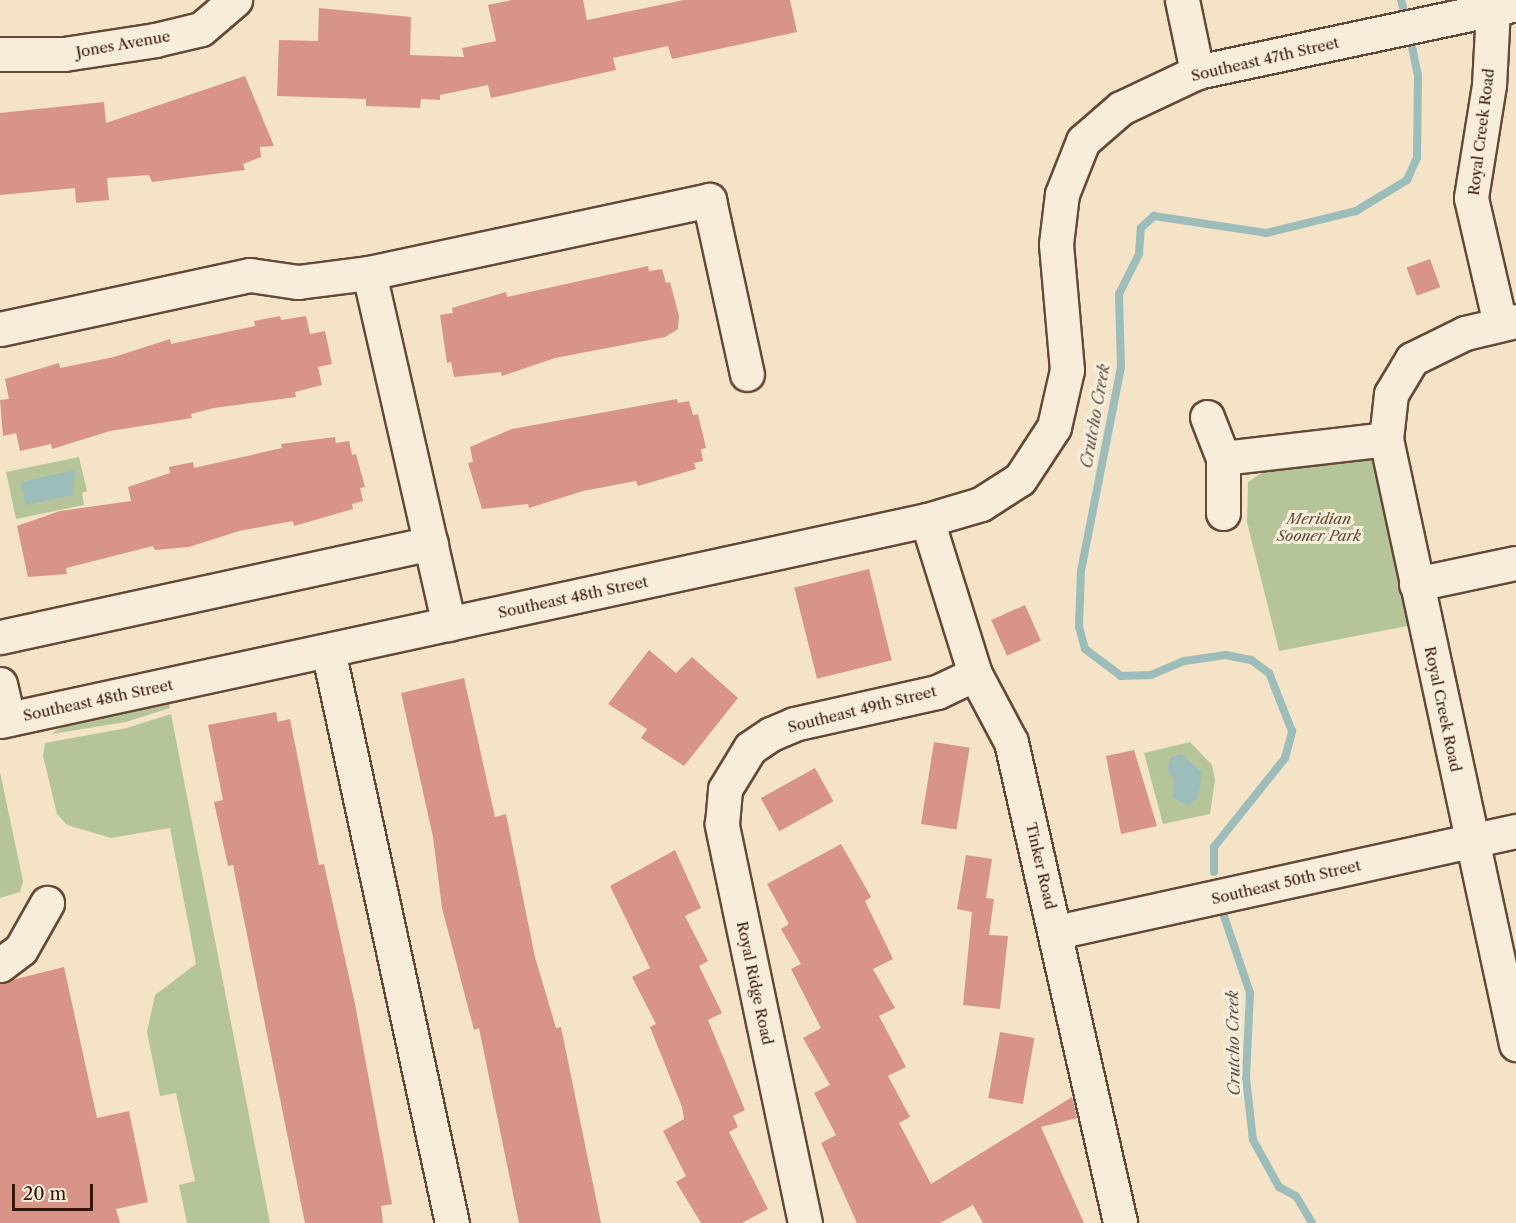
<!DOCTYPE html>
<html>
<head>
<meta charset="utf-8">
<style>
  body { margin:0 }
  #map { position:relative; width:1516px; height:1223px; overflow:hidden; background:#f4e3c6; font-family:"Libre Caslon Text",serif }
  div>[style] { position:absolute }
  .green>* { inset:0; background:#b6c599 }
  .water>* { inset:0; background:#9cbdb9 }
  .stream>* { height:8px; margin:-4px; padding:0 4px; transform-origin:4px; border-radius:4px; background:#9cbdb9 }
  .building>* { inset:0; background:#d89488; transform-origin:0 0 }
  .roads { filter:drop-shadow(2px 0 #654938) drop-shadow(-2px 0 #654938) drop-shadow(0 2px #654938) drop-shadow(0 -2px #654938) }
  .minor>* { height:33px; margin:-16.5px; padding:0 16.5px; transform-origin:16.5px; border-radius:16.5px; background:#f8edda }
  span { translate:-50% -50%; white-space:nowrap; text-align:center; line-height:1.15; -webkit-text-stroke:6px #f8edda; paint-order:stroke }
  .street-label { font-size:15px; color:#351609 }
  .park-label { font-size:15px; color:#5c4b34; font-style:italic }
  .water-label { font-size:16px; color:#595047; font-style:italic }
  .scale { position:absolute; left:12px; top:1184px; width:81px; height:27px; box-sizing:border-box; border:3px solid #351609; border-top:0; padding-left:8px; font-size:18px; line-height:21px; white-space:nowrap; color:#351609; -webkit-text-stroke:4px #f8edda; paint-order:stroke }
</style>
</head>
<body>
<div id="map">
  <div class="green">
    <i style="clip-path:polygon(1364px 454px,1375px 458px,1412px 625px,1279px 651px,1247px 522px,1248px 482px,1272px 466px)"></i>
    <i style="clip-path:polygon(79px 457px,87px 491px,82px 493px,84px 505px,16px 519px,6px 472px)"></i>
    <i style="clip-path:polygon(169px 702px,170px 708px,126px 722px,51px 734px,66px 724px)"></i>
    <i style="clip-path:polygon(171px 714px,270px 1223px,187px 1223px,179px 1185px,195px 1181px,176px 1093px,160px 1096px,147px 1032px,155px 995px,196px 964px,170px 828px,111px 838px,67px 825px,57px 814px,43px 756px,45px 743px,127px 728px)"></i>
    <i style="clip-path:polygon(1190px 742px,1212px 765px,1215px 780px,1210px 814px,1163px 824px,1144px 753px)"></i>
    <i style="clip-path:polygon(0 772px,23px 881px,20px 892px,0 898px)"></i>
  </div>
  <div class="water">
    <i style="clip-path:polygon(75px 470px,73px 495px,25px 505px,21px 482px)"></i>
    <i style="clip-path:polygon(1181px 754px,1202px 772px,1198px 798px,1188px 806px,1172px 797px,1174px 781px,1167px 768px,1171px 757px)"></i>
  </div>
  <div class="stream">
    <i style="left:1401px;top:0;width:20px;rotate:75deg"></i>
    <i style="left:1214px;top:872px;width:25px;rotate:-90deg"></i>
    <i style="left:1214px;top:847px;width:114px;rotate:-51.4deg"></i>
    <i style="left:1285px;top:758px;width:28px;rotate:-75deg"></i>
    <i style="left:1292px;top:731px;width:62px;rotate:-111.6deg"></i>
    <i style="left:1269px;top:673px;width:22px;rotate:-144deg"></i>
    <i style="left:1251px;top:660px;width:25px;rotate:-169deg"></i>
    <i style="left:1226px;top:655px;width:42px;rotate:171.9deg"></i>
    <i style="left:1184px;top:661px;width:36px;rotate:157deg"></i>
    <i style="left:1151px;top:675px;width:30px;rotate:178deg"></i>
    <i style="left:1121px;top:676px;width:45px;rotate:-143.1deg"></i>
    <i style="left:1085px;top:649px;width:23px;rotate:-105deg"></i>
    <i style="left:1079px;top:627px;width:56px;rotate:-88deg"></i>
    <i style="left:1081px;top:571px;width:208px;rotate:-78.9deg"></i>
    <i style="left:1121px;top:367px;width:73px;rotate:-91.6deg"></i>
    <i style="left:1119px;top:294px;width:45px;rotate:-63.4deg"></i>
    <i style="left:1139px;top:254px;width:26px;rotate:-86deg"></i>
    <i style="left:1141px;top:228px;width:18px;rotate:-43deg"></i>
    <i style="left:1154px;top:216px;width:113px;rotate:8.6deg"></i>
    <i style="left:1266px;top:233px;width:93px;rotate:-13.7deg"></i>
    <i style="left:1356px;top:211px;width:60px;rotate:-31.3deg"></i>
    <i style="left:1407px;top:180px;width:24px;rotate:-66deg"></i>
    <i style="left:1417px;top:158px;width:82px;rotate:-89.3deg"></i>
    <i style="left:1418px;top:76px;width:45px;rotate:-101.6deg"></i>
    <i style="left:1224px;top:916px;width:81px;rotate:71.3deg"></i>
    <i style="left:1250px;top:993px;width:85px;rotate:92.7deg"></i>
    <i style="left:1246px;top:1078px;width:62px;rotate:83.6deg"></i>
    <i style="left:1253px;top:1140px;width:54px;rotate:61deg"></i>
    <i style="left:1279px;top:1187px;width:19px;rotate:28deg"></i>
    <i style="left:1296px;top:1196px;width:31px;rotate:59deg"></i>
  </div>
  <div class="building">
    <i style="clip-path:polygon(512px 0,583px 0,587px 20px,684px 0,790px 0,797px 32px,672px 59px,668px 46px,613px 58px,616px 70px,491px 98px,488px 85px,440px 95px,440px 100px,421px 99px,420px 108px,366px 106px,366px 99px,277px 96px,279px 40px,318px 41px,319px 8px,411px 17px,410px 55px,464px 57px,462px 48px,496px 41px,488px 5px)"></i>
    <i style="clip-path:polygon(245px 76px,274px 146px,260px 147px,261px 157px,243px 164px,245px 170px,152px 182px,149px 175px,107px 178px,109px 200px,76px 203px,75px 188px,0 195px,0 113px,104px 102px,106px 123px)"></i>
    <i style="left:1430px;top:259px;width:30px;height:25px;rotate:70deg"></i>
    <i style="clip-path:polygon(648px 266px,649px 271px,662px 269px,666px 283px,670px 282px,679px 316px,678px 329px,665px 337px,555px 358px,502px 376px,501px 372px,454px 377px,451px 362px,447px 363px,440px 315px,453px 313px,452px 308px,506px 292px,507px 297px)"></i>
    <i style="clip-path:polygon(280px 316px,281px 320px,306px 316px,310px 334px,325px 331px,332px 364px,318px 367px,322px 385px,295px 392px,296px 397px,214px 408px,191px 414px,192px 418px,110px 431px,52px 449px,51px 444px,20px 451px,16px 433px,3px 436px,0 400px,9px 399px,5px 379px,59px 363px,60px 368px,114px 357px,170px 339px,171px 344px,255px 326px,254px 321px)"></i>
    <i style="clip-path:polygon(677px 399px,678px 403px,689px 401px,693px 415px,698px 414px,706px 448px,701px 449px,703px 461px,694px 463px,696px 469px,638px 486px,636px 481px,583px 491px,529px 508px,528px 504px,482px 509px,468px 463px,473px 462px,470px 447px,512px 429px)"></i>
    <i style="clip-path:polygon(335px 437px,336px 443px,349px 441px,352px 455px,356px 454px,365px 487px,360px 488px,363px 501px,352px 504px,353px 509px,294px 526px,293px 521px,239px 531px,189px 547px,155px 550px,153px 546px,66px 568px,67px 574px,28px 577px,17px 526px,60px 511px,131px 501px,128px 487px,170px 473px,169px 467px,193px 462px,194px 468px,282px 448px,281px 444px)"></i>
    <i style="left:869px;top:569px;width:94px;height:77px;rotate:76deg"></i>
    <i style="left:1025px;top:605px;width:39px;height:37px;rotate:66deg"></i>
    <i style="clip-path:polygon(649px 650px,676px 673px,692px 657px,738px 698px,684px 766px,641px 738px,647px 729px,608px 704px)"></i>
    <i style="clip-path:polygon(464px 678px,495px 817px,506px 814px,535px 957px,556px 1028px,561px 1027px,601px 1223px,519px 1223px,479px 1028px,474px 1030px,442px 908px,433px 837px,401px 693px)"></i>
    <i style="clip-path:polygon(276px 712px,278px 722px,290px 719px,319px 865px,324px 864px,355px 1004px,392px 1204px,381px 1206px,383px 1223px,305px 1223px,233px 865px,228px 866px,214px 802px,223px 800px,208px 725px)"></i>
    <i style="left:934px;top:742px;width:36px;height:83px;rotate:9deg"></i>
    <i style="clip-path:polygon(1134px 750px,1157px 826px,1121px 834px,1106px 756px)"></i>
    <i style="left:815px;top:768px;width:38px;height:62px;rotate:61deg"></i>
    <i style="clip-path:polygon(841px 844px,871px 897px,865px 901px,893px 959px,873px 969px,895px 1008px,879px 1016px,906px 1067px,888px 1076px,910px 1117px,899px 1123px,931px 1184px,1072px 1097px,1077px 1118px,1041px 1127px,1084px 1223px,983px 1223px,973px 1205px,940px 1223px,857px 1223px,821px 1143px,836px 1135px,814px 1093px,830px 1085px,803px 1038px,821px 1028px,791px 969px,801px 964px,781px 929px,789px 924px,767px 884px)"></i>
    <i style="clip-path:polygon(675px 850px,701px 908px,685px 916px,708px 961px,699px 966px,722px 1013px,708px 1020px,745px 1110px,733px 1116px,738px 1127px,729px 1132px,768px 1209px,742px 1223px,701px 1223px,676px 1182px,686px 1176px,663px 1131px,684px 1119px,682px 1107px,650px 1027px,656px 1024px,632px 977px,650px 968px,610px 886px)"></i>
    <i style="clip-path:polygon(966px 855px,992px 859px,986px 898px,994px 899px,989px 935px,1008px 936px,1000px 1009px,963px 1005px,972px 912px,957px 909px)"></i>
    <i style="clip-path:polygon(64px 967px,97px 1118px,129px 1111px,148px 1202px,116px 1209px,120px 1223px,0 1223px,0 983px)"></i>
    <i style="left:1000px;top:1032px;width:35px;height:67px;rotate:10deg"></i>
  </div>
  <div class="roads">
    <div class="minor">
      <i style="left:1182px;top:0;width:74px;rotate:78.2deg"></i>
      <i style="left:1493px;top:9px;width:76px;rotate:93deg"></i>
      <i style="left:1489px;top:85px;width:114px;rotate:99.1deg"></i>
      <i style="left:1471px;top:198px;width:129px;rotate:77deg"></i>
      <i style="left:0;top:54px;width:64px"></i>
      <i style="left:64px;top:54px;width:92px;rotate:-8.7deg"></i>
      <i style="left:155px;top:40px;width:47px;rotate:-13.4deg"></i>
      <i style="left:201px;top:29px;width:45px;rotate:-40.5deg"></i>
      <i style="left:369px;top:273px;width:360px;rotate:77.2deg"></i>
      <i style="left:1516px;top:321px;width:52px;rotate:166.8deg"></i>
      <i style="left:1465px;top:333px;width:59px;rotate:153.9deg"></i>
      <i style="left:1412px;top:359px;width:41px;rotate:121deg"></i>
      <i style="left:1391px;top:394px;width:45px;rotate:96.3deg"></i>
      <i style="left:1386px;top:439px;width:619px;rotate:77.87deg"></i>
      <i style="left:0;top:329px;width:256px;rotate:-12.2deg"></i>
      <i style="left:250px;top:275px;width:49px;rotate:8.3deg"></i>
      <i style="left:298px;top:282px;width:72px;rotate:-7.2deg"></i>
      <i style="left:369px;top:273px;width:348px;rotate:-12.1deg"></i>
      <i style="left:709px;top:200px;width:178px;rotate:77.7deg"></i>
      <i style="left:1207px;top:417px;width:44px;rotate:68.7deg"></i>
      <i style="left:1223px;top:458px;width:55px;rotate:90deg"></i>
      <i style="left:1223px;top:458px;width:164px;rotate:-6.6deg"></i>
      <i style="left:927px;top:520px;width:161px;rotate:72.7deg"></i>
      <i style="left:975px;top:674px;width:77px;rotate:62.1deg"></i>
      <i style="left:1011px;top:742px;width:493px;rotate:77.2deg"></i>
      <i style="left:1416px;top:584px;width:102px;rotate:-11.9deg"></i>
      <i style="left:0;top:637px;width:441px;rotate:-12.3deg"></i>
      <i style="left:328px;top:650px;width:586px;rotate:77.79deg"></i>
      <i style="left:0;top:684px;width:36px;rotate:77deg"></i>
      <i style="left:0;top:721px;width:949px;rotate:-12.23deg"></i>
      <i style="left:927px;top:520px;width:56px;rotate:-16.5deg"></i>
      <i style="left:981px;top:504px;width:46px;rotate:-32.7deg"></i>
      <i style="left:1020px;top:479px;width:62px;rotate:-56.8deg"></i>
      <i style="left:1054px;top:427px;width:58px;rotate:-77.2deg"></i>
      <i style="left:1067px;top:370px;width:126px;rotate:-95deg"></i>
      <i style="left:1056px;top:244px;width:50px;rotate:-83.2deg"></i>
      <i style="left:1062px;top:194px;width:57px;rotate:-68.4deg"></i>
      <i style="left:1083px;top:141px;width:50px;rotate:-41deg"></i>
      <i style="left:1121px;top:108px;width:84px;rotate:-25.3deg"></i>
      <i style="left:1197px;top:72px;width:326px;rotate:-12deg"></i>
      <i style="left:1056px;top:932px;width:471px;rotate:-12.4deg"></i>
      <i style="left:0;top:965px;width:26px;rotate:-37deg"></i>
      <i style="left:21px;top:949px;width:53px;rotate:-60.5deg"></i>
      <i style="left:805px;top:1223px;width:408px;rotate:-101.8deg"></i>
      <i style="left:722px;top:824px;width:35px;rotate:-85deg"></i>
      <i style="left:725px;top:789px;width:48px;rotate:-58.6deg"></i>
      <i style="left:750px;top:748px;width:25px;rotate:-34deg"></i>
      <i style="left:771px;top:734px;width:25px;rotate:-23deg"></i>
      <i style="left:794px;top:724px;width:147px;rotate:-12.6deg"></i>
      <i style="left:937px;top:692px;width:42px;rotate:-25.3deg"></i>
    </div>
  </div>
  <div class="street-label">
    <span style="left:123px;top:44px;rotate:-10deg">Jones Avenue</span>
    <span style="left:1265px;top:59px;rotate:-13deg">Southeast 47th Street</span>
    <span style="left:1481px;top:132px;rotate:-83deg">Royal Creek Road</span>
    <span style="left:573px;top:597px;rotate:-12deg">Southeast 48th Street</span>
    <span style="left:98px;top:700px;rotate:-12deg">Southeast 48th Street</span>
    <span style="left:862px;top:709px;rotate:-14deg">Southeast 49th Street</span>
    <span style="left:1443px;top:709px;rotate:78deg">Royal Creek Road</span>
    <span style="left:1041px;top:866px;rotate:77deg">Tinker Road</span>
    <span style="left:1286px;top:882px;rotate:-13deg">Southeast 50th Street</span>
    <span style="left:755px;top:983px;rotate:78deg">Royal Ridge Road</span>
  </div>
  <div class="park-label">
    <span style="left:1319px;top:527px">Meridian<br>Sooner Park</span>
  </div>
  <div class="water-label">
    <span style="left:1095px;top:416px;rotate:-80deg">Crutcho Creek</span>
    <span style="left:1233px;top:1043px;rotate:-91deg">Crutcho Creek</span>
  </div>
  <div class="scale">20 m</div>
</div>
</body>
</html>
